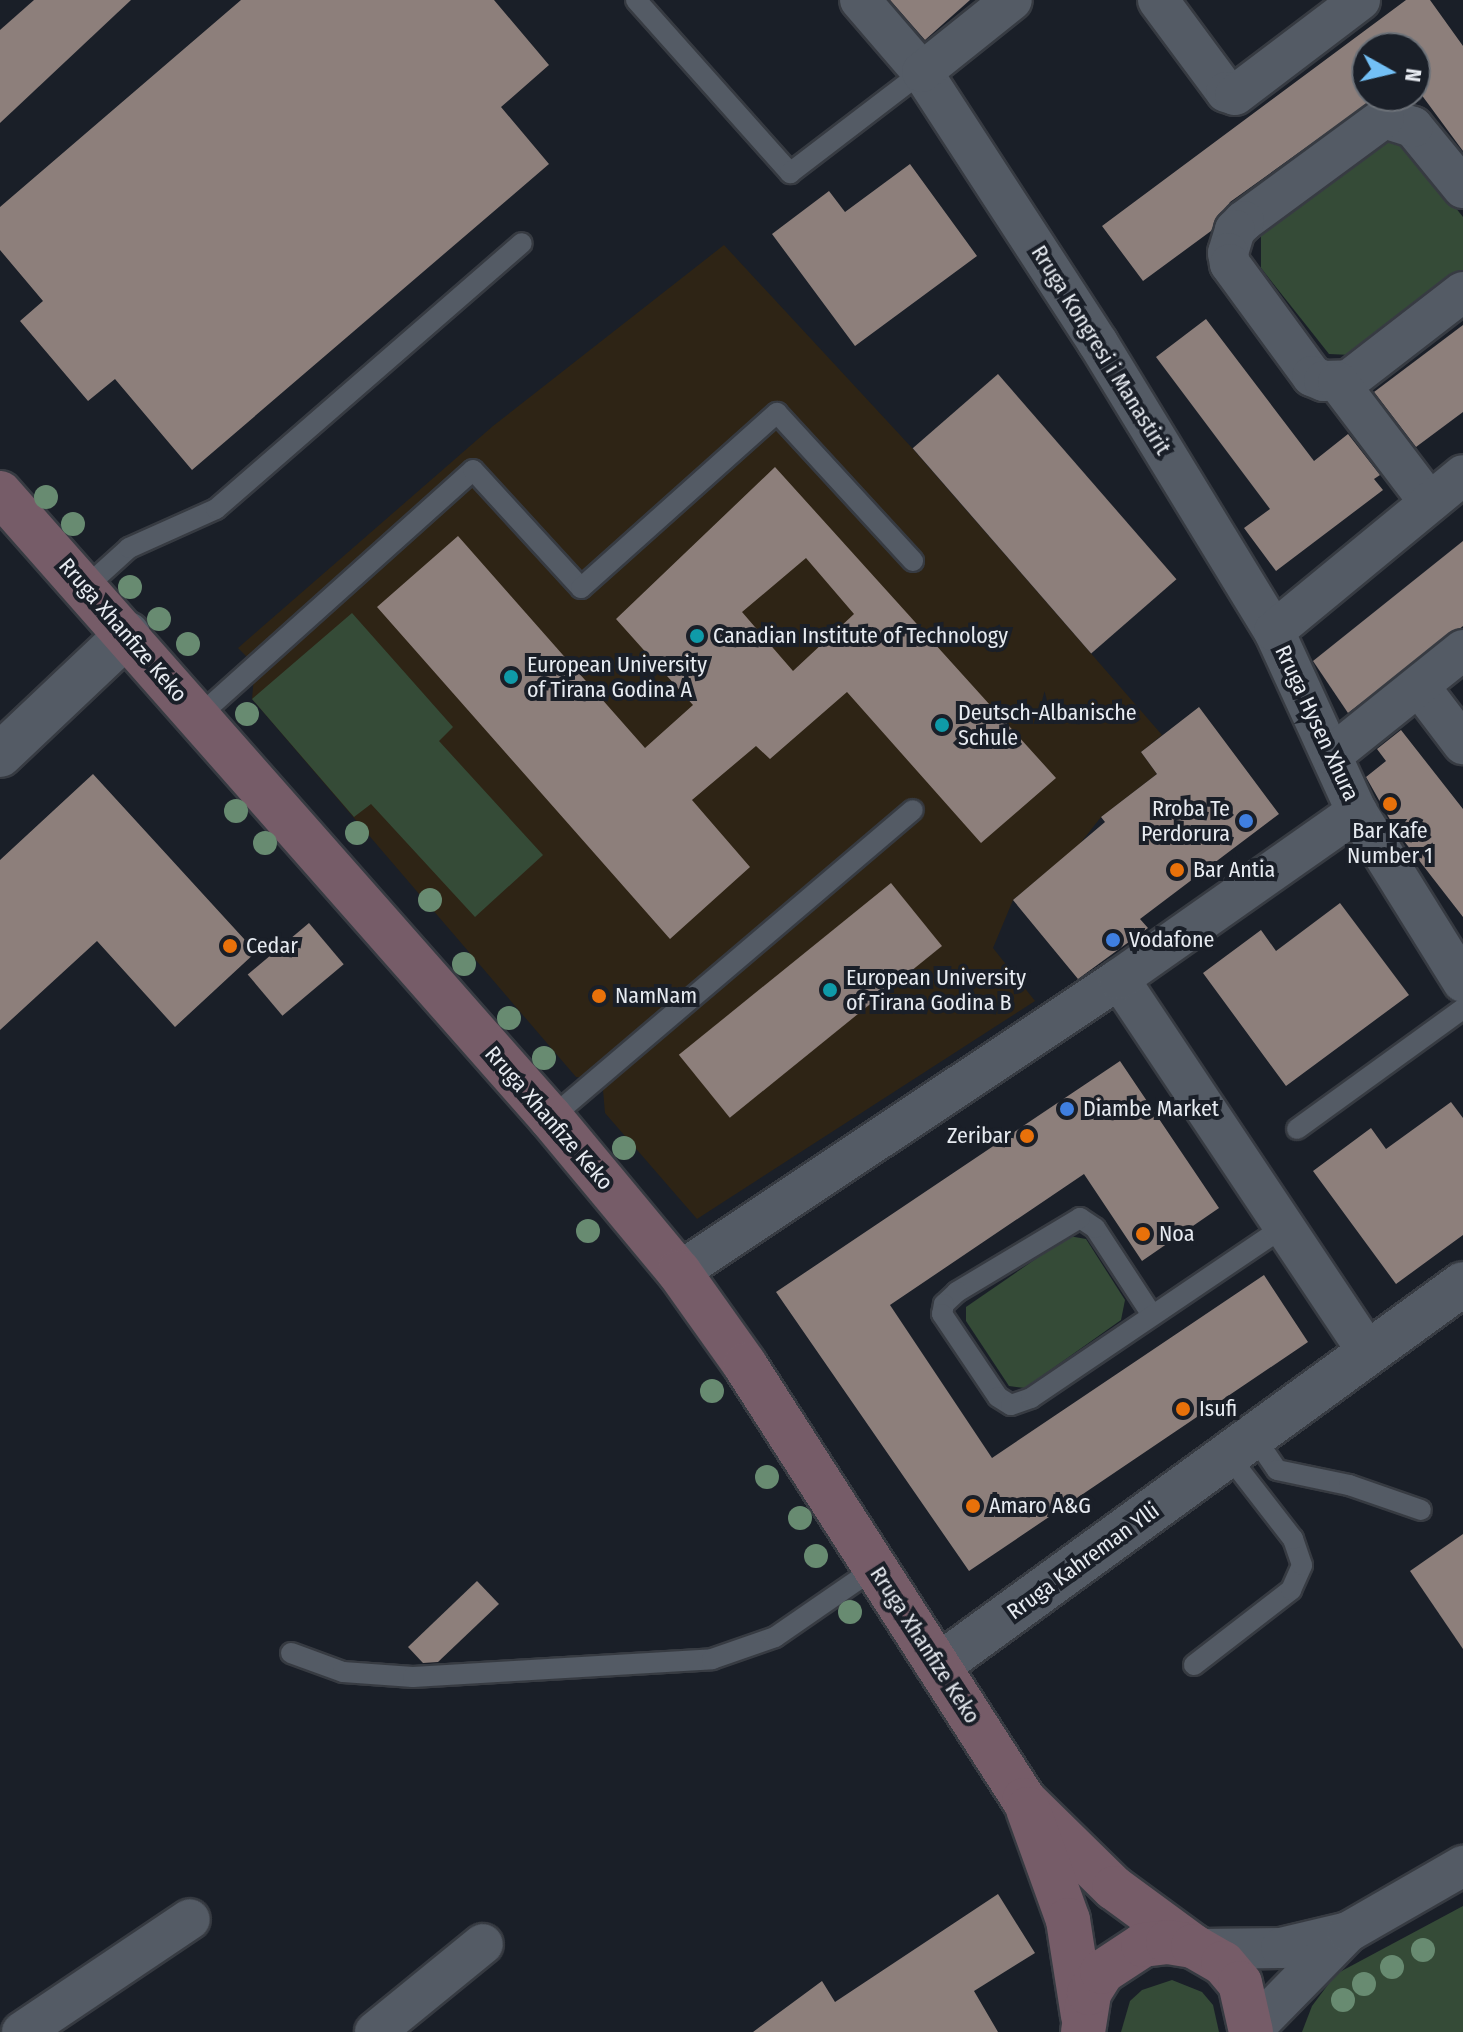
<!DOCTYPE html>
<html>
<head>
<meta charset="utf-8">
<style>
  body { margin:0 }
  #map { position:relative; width:1463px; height:2032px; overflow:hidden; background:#1a1f28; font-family:"Fira Sans Condensed",sans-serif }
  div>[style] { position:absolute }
  .education>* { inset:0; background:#2e2415 }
  .green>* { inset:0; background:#354b37 }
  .building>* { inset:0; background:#8d7f7b; transform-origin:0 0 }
  .roads { filter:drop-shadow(2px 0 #373b42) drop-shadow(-2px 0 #373b42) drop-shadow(0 2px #373b42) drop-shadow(0 -2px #373b42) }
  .service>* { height:20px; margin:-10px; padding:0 10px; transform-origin:10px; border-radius:10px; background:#545b65 }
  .minor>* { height:40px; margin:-20px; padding:0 20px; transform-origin:20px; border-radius:20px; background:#545b65 }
  .tertiary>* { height:44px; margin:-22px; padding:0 22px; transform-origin:22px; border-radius:22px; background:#545b65 }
  .secondary>* { height:44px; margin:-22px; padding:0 22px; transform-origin:22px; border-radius:22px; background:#765c68 }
  .trees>* { width:24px; height:24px; margin:-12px; border-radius:50%; background:#688b71 }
  .dots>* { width:22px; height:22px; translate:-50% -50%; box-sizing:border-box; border:4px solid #1a1f28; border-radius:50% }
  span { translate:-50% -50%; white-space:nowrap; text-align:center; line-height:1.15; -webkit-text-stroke:8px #1a1f28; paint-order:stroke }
  .street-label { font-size:22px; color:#e7ebf1 }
  .poi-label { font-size:22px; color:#e7ebf1 }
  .left { translate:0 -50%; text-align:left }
  .right { translate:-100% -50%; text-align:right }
  .north { position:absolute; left:1351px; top:32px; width:80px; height:80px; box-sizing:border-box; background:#1a1f28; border:2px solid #6c7178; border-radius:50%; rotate:98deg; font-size:22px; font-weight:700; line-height:32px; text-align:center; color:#e7ebf1 }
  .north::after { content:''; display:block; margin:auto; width:28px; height:36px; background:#73c0f6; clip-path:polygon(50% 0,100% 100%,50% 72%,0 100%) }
</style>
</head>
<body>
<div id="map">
  <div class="education">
    <i style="clip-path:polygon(724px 245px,913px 449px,1162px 735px,1141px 752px,1157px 774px,1101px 817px,1079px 845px,1013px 900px,993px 948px,1035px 1001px,697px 1219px,605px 1113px,602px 1079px,576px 1077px,252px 699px,255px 665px,238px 648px,493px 426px)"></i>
  </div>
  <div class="green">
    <i style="clip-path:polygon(1382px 139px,1409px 149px,1463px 217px,1463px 272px,1351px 355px,1329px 354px,1261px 268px,1261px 235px)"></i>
    <i style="clip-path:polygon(352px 613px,453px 727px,439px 741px,543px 855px,475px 917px,371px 804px,354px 817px,252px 699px)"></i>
    <i style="clip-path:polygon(1069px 1236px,1086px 1239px,1125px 1300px,1121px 1320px,1025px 1388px,1009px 1386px,966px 1321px,966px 1307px)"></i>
    <i style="clip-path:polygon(1463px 1906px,1463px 2032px,1302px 2032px,1312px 2006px,1336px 1974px)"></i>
    <i style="clip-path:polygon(1172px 1980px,1202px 1992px,1213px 2005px,1219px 2032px,1121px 2032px,1130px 2001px,1142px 1990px)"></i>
  </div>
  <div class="building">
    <i style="clip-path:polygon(34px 0,131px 0,0 123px,0 30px)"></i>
    <i style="clip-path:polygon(241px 0,494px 0,549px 65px,501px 107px,549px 164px,192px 470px,115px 379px,88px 401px,20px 321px,43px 301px,0 250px,0 207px)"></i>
    <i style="clip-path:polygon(890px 0,970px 0,925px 40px)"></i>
    <i style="clip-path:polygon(1406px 0,1430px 0,1463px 46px,1463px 151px,1415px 86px,1415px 48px,1367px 48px,1367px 96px,1378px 96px,1230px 202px,1211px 231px,1143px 281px,1102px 226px)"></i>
    <i style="clip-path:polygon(910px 164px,977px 256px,855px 346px,772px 234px,829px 191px,845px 212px)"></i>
    <i style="clip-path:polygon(1206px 319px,1314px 461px,1348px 434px,1380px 475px,1374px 479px,1383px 490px,1276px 571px,1244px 528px,1270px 509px,1156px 357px)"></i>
    <i style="clip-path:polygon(1463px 325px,1463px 412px,1416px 447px,1374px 392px)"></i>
    <i style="left:998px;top:374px;width:272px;height:113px;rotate:49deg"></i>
    <i style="clip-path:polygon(evenodd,775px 467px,1056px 778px,981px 843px,847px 692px,770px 759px,756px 746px,692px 800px,750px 867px,670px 939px,377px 607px,458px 536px,645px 748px,693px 705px,616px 619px,775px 467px,806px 558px,854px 614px,793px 671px,742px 612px,806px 558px)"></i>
    <i style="clip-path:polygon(1463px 541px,1463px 626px,1348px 713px,1313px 661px)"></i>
    <i style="clip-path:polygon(1199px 707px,1279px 814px,1140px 919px,1148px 928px,1078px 979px,1013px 900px,1105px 822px,1101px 817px,1157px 774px,1141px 752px)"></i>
    <i style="clip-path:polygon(1401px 730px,1463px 809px,1463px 917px,1397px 832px,1366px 777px,1386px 761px,1377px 749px)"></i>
    <i style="clip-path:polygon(93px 774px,256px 952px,175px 1027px,97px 941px,0 1030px,0 860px)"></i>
    <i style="left:891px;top:883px;width:81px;height:273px;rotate:51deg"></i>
    <i style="clip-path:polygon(1340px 903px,1409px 995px,1286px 1086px,1203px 973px,1261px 930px,1276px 951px)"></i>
    <i style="left:309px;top:923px;width:54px;height:80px;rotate:50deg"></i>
    <i style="clip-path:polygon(1120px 1061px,1219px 1208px,1142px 1261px,1084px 1174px,890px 1305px,992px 1458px,1264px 1275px,1308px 1342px,969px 1571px,776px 1292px)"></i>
    <i style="clip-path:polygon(1451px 1102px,1463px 1118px,1463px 1235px,1396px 1284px,1313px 1171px,1371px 1128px,1386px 1149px)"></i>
    <i style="clip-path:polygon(1463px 1534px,1463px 1649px,1410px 1571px)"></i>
    <i style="clip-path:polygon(477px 1581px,499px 1604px,438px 1662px,423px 1663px,408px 1647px)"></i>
    <i style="clip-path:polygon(998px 1894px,1035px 1953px,974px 1991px,998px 2032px,753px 2032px,822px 1981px,835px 2002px)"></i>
  </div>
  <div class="roads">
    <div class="service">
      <i style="left:636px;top:0;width:232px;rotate:48.3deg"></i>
      <i style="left:790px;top:173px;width:166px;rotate:-37.4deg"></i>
      <i style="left:86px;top:587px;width:58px;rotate:-42.2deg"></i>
      <i style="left:129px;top:548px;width:95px;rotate:-24.1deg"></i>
      <i style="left:216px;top:509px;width:405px;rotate:-41deg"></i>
      <i style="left:199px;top:716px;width:368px;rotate:-41.9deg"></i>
      <i style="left:473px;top:470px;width:160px;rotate:47.5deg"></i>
      <i style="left:581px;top:588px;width:263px;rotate:-41.8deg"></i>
      <i style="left:777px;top:413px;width:201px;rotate:47.4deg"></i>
      <i style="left:551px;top:1118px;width:475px;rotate:-40.4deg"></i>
      <i style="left:1297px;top:1129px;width:205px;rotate:-35.9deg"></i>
      <i style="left:1152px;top:1315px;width:104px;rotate:-123.2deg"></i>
      <i style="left:1095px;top:1228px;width:18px;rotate:-146deg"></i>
      <i style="left:1080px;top:1218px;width:144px;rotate:149deg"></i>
      <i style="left:957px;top:1292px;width:18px;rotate:137deg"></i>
      <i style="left:944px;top:1304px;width:10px;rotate:101deg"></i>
      <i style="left:942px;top:1314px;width:100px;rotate:56deg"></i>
      <i style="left:998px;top:1397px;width:15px;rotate:32deg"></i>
      <i style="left:1011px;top:1405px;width:21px;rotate:-19deg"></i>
      <i style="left:1031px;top:1398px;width:307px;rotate:-34.1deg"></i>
      <i style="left:1253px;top:1435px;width:42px;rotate:55.6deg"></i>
      <i style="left:1277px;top:1470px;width:74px;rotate:11.8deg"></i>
      <i style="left:1349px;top:1485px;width:76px;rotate:19.1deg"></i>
      <i style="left:291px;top:1653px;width:55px;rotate:20.1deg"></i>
      <i style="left:343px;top:1672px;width:70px;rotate:4.1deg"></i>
      <i style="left:413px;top:1677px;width:300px;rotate:-3.4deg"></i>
      <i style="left:712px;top:1659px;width:67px;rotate:-19.2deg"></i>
      <i style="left:775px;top:1637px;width:121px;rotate:-34.6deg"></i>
      <i style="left:1194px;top:1665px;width:123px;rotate:-37.7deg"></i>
      <i style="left:1291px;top:1590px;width:27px;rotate:-66deg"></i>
      <i style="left:1302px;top:1565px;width:28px;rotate:-109deg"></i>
      <i style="left:1293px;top:1539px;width:108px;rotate:-127.8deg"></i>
    </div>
    <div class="minor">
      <i style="left:860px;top:0;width:95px;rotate:49.3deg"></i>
      <i style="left:922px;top:72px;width:323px;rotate:57deg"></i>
      <i style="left:1098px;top:343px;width:338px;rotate:58.6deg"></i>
      <i style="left:1274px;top:631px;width:199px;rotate:65.4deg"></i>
      <i style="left:1357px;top:812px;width:200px;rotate:58.1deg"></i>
      <i style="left:1158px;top:0;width:114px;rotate:53.5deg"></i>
      <i style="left:1226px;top:92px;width:9px;rotate:18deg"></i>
      <i style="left:1235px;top:95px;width:157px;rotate:-37.2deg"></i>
      <i style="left:922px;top:72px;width:115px;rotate:-38.7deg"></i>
      <i style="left:1463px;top:188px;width:79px;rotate:-129.3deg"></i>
      <i style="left:1413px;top:127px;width:30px;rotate:-163deg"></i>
      <i style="left:1384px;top:118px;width:174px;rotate:143.7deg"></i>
      <i style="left:1244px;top:221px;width:13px;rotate:135deg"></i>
      <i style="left:1235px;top:230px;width:24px;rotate:107deg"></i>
      <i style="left:1228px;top:253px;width:11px;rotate:80deg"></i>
      <i style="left:1230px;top:264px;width:139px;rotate:53.8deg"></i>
      <i style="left:1312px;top:376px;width:13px;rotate:23deg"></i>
      <i style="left:1324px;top:381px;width:25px;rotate:-2deg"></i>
      <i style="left:1349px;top:380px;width:144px;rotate:-37.7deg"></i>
      <i style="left:1338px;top:382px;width:151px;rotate:52.8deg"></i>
      <i style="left:1274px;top:631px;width:245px;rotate:-39.5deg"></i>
      <i style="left:1419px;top:686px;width:73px;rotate:52.8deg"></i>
      <i style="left:1332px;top:755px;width:168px;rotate:-38.7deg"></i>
      <i style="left:1119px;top:979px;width:448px;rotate:56.3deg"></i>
      <i style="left:679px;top:1272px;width:529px;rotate:-33.66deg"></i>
      <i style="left:1119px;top:979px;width:291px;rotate:-35.1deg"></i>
      <i style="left:1202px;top:1949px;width:79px;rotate:-0.7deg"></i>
      <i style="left:1281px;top:1948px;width:65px;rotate:-13.4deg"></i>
      <i style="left:1251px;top:2031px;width:139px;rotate:-45.6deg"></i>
      <i style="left:1348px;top:1932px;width:133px;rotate:-29.9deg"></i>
      <i style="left:22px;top:2032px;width:202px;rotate:-33.9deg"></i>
      <i style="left:375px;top:2032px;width:139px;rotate:-39.2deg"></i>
    </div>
    <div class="tertiary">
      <i style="left:0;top:755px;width:176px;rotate:-43.4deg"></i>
      <i style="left:938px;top:1666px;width:649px;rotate:-36.04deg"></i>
    </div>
    <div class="secondary">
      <i style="left:0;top:493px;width:833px;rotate:48.6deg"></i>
      <i style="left:551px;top:1118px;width:200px;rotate:50.3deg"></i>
      <i style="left:679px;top:1272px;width:114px;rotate:54.6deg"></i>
      <i style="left:745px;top:1365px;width:517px;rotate:57.32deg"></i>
      <i style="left:1024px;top:1800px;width:126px;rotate:44.4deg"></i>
      <i style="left:1114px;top:1888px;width:98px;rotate:36.3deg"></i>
      <i style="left:1028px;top:1809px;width:118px;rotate:70.2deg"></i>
      <i style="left:1068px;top:1920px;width:97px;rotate:81.1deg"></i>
      <i style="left:1083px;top:2032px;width:39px;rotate:-81deg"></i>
      <i style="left:1089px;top:1993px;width:25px;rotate:-58deg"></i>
      <i style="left:1102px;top:1972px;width:49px;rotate:-33.4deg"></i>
      <i style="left:1143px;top:1945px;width:25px;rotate:-7deg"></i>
      <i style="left:1168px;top:1942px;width:25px;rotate:9deg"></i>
      <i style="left:1193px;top:1946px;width:34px;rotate:30deg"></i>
      <i style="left:1223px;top:1963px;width:26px;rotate:50deg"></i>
      <i style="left:1240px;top:1983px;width:50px;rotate:77.3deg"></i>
    </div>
  </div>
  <div class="trees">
    <i style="left:46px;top:497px"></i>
    <i style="left:73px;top:524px"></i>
    <i style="left:130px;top:587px"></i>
    <i style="left:159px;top:619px"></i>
    <i style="left:188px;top:644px"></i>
    <i style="left:247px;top:714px"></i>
    <i style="left:236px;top:811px"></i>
    <i style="left:357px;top:833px"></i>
    <i style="left:265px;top:843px"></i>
    <i style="left:430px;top:900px"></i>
    <i style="left:464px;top:964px"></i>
    <i style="left:509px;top:1018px"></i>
    <i style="left:544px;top:1058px"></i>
    <i style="left:624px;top:1148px"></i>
    <i style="left:588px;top:1231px"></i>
    <i style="left:712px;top:1391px"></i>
    <i style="left:767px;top:1477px"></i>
    <i style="left:800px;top:1518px"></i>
    <i style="left:816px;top:1556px"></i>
    <i style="left:850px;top:1612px"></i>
    <i style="left:1423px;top:1950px"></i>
    <i style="left:1392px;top:1967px"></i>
    <i style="left:1364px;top:1984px"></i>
    <i style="left:1343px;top:2000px"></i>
  </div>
  <div class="dots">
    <i style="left:697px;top:636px;background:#0f9aa8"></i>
    <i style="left:511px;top:677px;background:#0f9aa8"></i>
    <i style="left:942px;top:725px;background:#0f9aa8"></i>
    <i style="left:1390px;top:804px;background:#e8710a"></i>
    <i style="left:1246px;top:821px;background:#3f7fe0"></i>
    <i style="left:1177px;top:870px;background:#e8710a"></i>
    <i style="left:1113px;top:940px;background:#3f7fe0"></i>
    <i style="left:230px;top:946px;background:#e8710a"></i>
    <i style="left:830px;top:990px;background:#0f9aa8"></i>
    <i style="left:599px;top:996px;background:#e8710a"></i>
    <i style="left:1067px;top:1109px;background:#3f7fe0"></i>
    <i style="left:1027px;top:1136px;background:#e8710a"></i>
    <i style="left:1143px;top:1234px;background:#e8710a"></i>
    <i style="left:1183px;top:1409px;background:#e8710a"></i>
    <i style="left:973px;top:1506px;background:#e8710a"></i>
  </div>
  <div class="street-label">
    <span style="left:1101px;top:350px;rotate:58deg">Rruga Kongresi i Manastirit</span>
    <span style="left:123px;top:630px;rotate:49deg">Rruga Xhanfize Keko</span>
    <span style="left:1317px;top:723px;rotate:65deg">Rruga Hysen Xhura</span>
    <span style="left:549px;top:1118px;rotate:49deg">Rruga Xhanfize Keko</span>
    <span style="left:1083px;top:1561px;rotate:-36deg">Rruga Kahreman Ylli</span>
    <span style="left:925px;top:1645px;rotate:57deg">Rruga Xhanfize Keko</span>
  </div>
  <div class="poi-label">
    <span class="left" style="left:713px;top:636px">Canadian Institute of Technology</span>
    <span class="left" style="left:527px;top:677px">European University<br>of Tirana Godina A</span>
    <span class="left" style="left:958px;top:725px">Deutsch-Albanische<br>Schule</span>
    <span class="right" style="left:1230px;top:821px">Rroba Te<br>Perdorura</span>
    <span style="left:1390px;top:843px">Bar Kafe<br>Number 1</span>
    <span class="left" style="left:1193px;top:870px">Bar Antia</span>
    <span class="left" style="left:1129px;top:940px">Vodafone</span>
    <span class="left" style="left:246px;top:946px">Cedar</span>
    <span class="left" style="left:846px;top:990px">European University<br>of Tirana Godina B</span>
    <span class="left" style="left:615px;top:996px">NamNam</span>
    <span class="left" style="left:1083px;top:1109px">Diambe Market</span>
    <span class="right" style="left:1011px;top:1136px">Zeribar</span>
    <span class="left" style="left:1159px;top:1234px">Noa</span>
    <span class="left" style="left:1199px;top:1409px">Isufi</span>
    <span class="left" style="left:989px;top:1506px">Amaro A&amp;G</span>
  </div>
  <div class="north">N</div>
</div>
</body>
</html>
